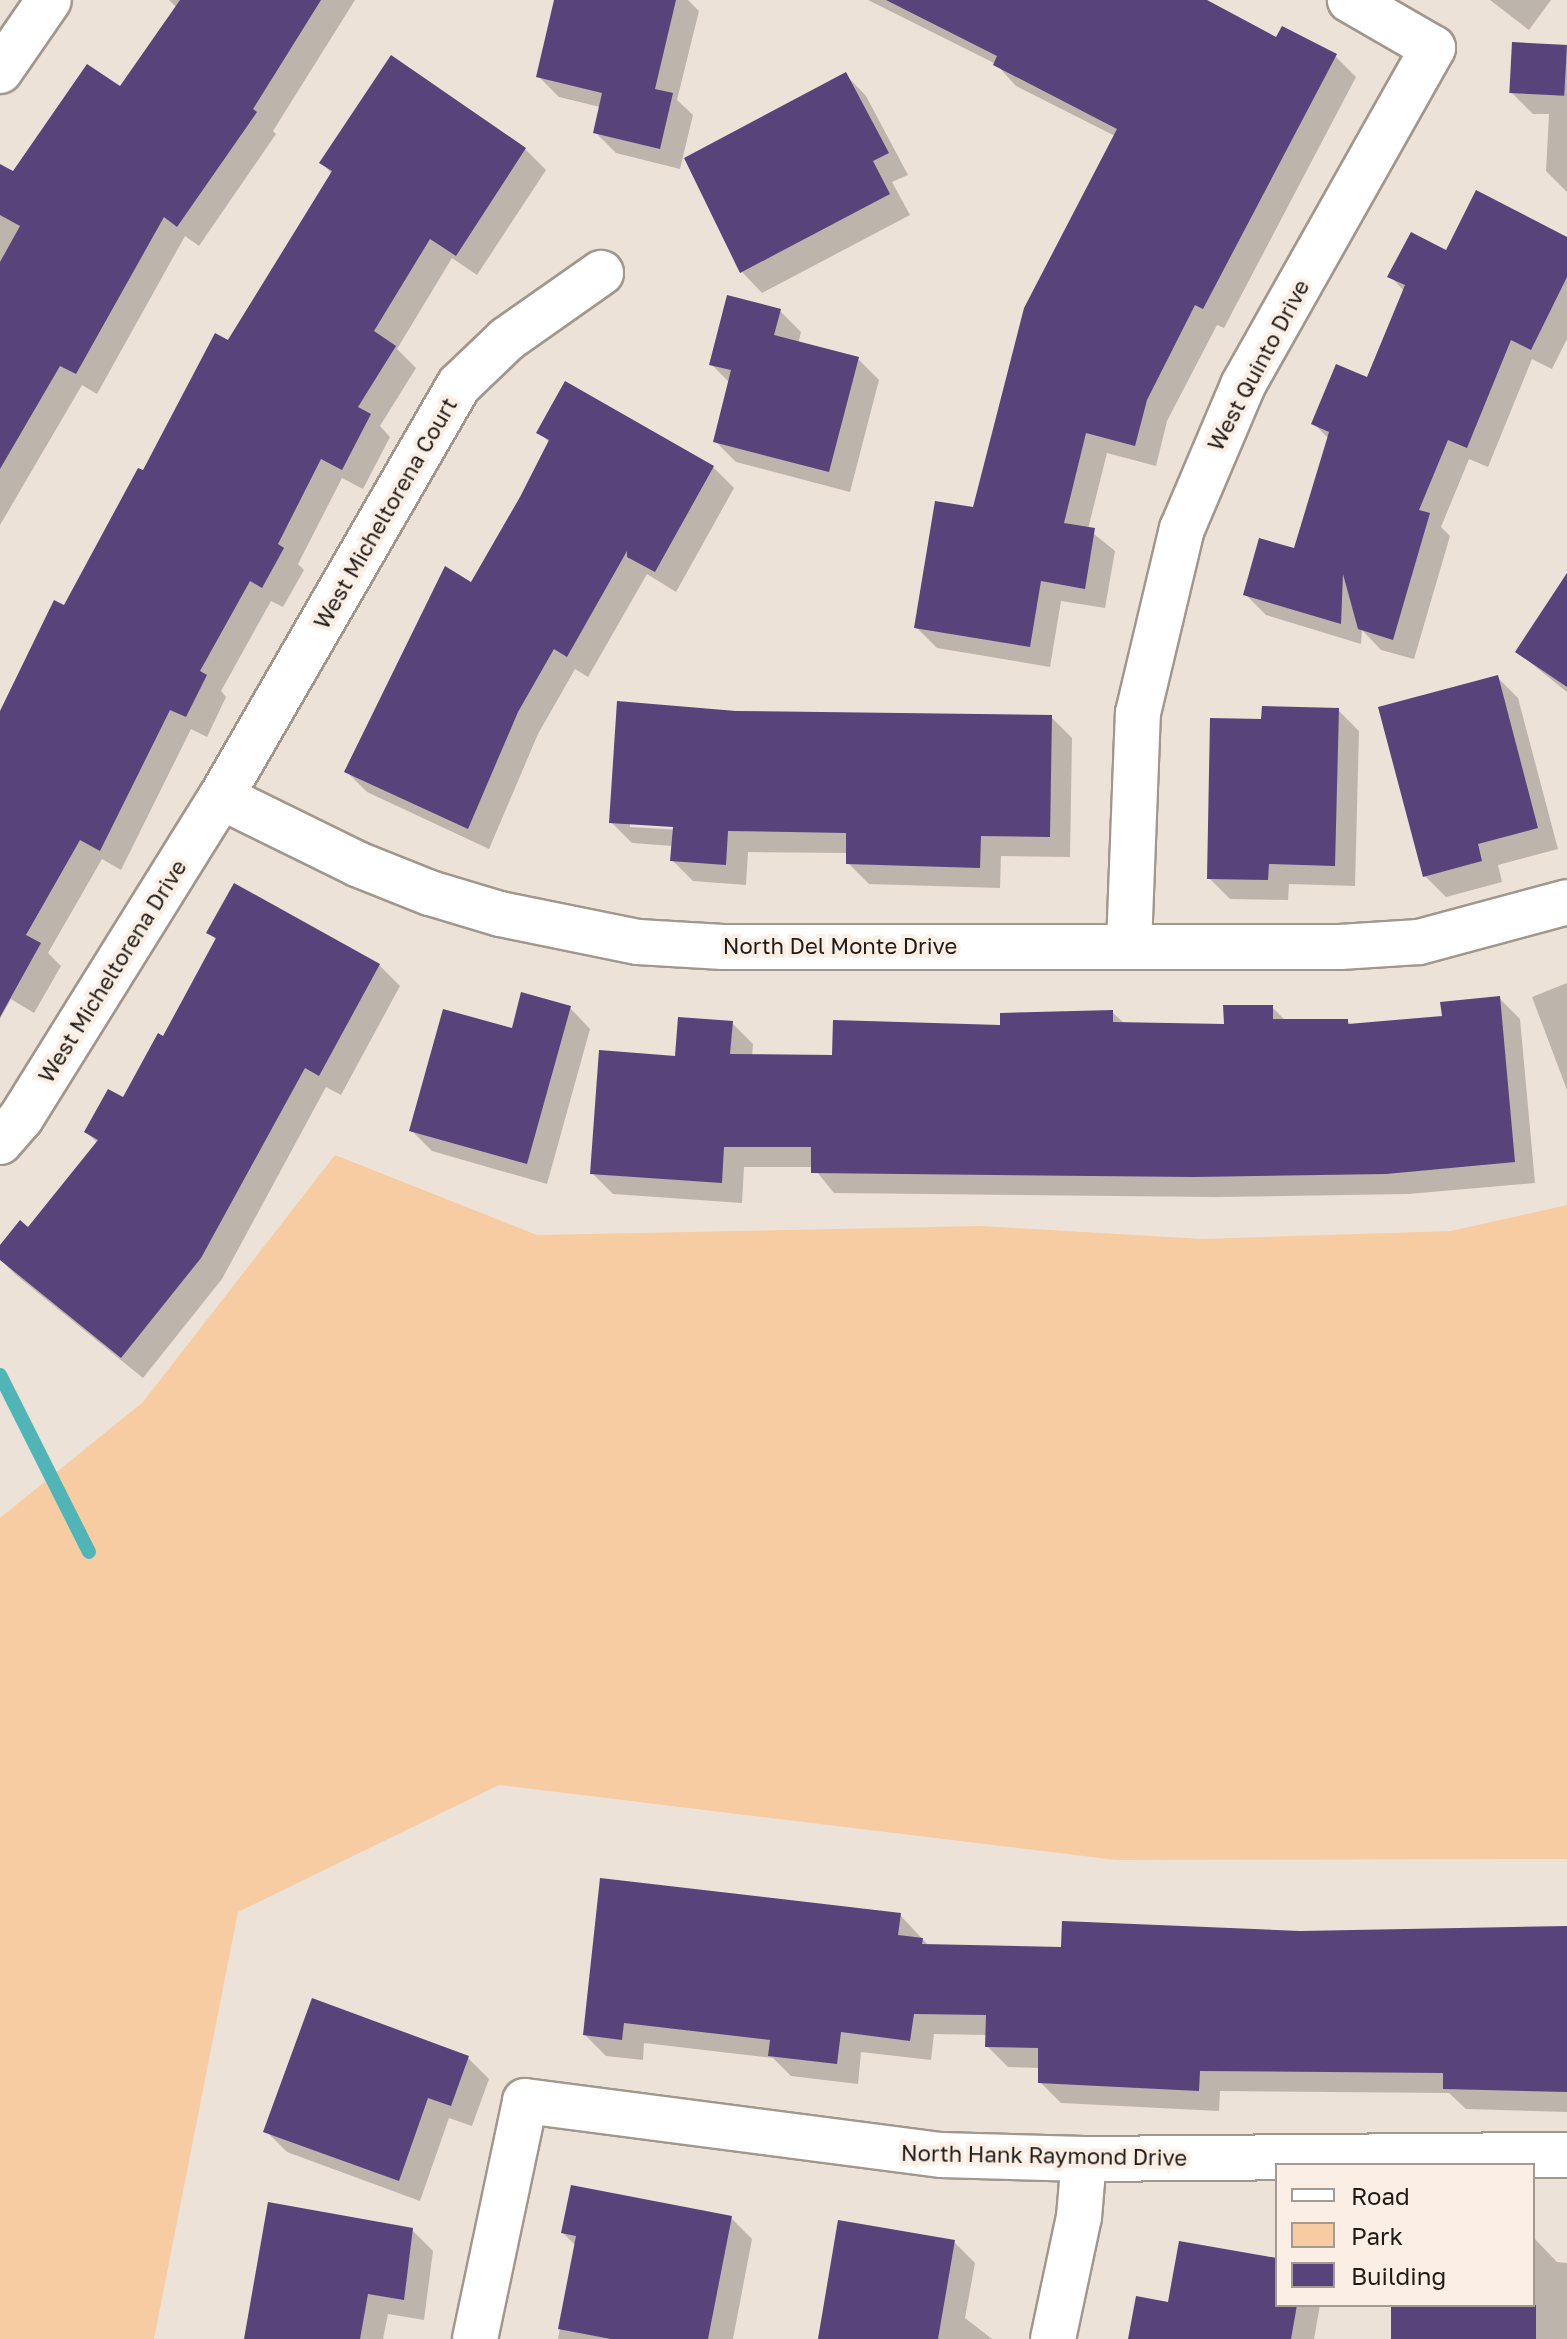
<!DOCTYPE html>
<html>
<head>
<meta charset="utf-8">
<style>
  body { margin:0 }
  #map { position:relative; width:1567px; height:2339px; overflow:hidden; background:#ede2d8; font-family:"Golos Text",sans-serif }
  div>[style] { position:absolute }
  .green>* { inset:0; background:#f8cca2 }
  .shadow>* { inset:0; background:#0003 }
  .stream>* { height:14px; margin:-7px; padding:0 7px; transform-origin:7px; border-radius:7px; background:#50b5b7 }
  .building>* { inset:0; background:#58437b; transform-origin:0 0 }
  .roads { filter:drop-shadow(2px 0 #a1978d) drop-shadow(-2px 0 #a1978d) drop-shadow(0 2px #a1978d) drop-shadow(0 -2px #a1978d) }
  .minor>* { height:44px; margin:-22px; padding:0 22px; transform-origin:22px; border-radius:22px; background:#fff }
  span { translate:-50% -50%; white-space:nowrap; text-align:center; line-height:1.15; -webkit-text-stroke:8px #fbefe5; paint-order:stroke }
  .street-label { font-size:22px; color:#1f1b18 }
  .legend { position:absolute; left:1275px; top:2163px; width:260px; height:144px; box-sizing:border-box; background:#fbefe5; border:2px solid #a39a93; margin:0; padding:10px 14px; list-style:none; font-size:24px; color:#1f1b18 }
  .legend li { display:flex; align-items:center; gap:16px; height:40px }
  .legend b { width:40px; border:2px solid #a39a93 }
</style>
</head>
<body>
<div id="map">
  <div class="green">
    <i style="clip-path:polygon(335px 1155px,537px 1235px,981px 1226px,1203px 1239px,1451px 1231px,1567px 1205px,1567px 1859px,1116px 1860px,499px 1785px,238px 1912px,154px 2339px,0 2339px,0 1518px,143px 1402px)"></i>
  </div>
  <div class="shadow">
    <i style="clip-path:polygon(169px 0,355px 0,273px 131px,276px 134px,199px 246px,185px 236px,97px 394px,82px 385px,0 525px,0 184px,121px 89px,177px 8px)"></i>
    <i style="clip-path:polygon(556px 0,688px 0,699px 11px,677px 100px,693px 115px,680px 169px,616px 153px,595px 132px,600px 107px,559px 97px,538px 76px)"></i>
    <i style="clip-path:polygon(868px 0,1203px 0,1277px 39px,1335px 56px,1356px 77px,1224px 328px,1217px 325px,1167px 421px,1156px 466px,1107px 453px,1088px 529px,1115px 551px,1105px 608px,1061px 601px,1050px 667px,937px 648px,916px 627px,974px 510px,1115px 136px,1016px 86px,996px 64px)"></i>
    <i style="clip-path:polygon(1490px 0,1551px 0,1529px 30px)"></i>
    <i style="clip-path:polygon(1567px 47px,1567px 192px,1546px 171px,1549px 114px,1533px 114px,1512px 93px)"></i>
    <i style="clip-path:polygon(846px 75px,866px 96px,908px 175px,892px 182px,910px 215px,762px 293px,742px 272px)"></i>
    <i style="clip-path:polygon(525px 149px,546px 170px,477px 275px,452px 258px,397px 349px,416px 368px,380px 426px,390px 437px,363px 489px,342px 478px,298px 564px,304px 570px,283px 607px,271px 601px,221px 691px,226px 697px,207px 737px,191px 729px,121px 870px,102px 859px,48px 953px,61px 966px,34px 1013px,11px 999px,0 1019px,0 715px,144px 473px,332px 174px,321px 162px)"></i>
    <i style="clip-path:polygon(1567px 239px,1567px 339px,1552px 369px,1532px 359px,1488px 467px,1469px 459px,1441px 527px,1450px 536px,1414px 659px,1381px 650px,1362px 630px,1361px 644px,1266px 615px,1245px 594px,1296px 551px,1329px 439px,1314px 424px,1368px 380px,1404px 291px,1390px 276px,1447px 253px)"></i>
    <i style="clip-path:polygon(780px 311px,801px 332px,798px 344px,858px 359px,879px 380px,850px 492px,736px 462px,715px 441px,730px 383px,711px 364px)"></i>
    <i style="clip-path:polygon(539px 432px,713px 467px,734px 488px,676px 592px,647px 574px,588px 677px,575px 669px,538px 734px,489px 849px,367px 792px,346px 771px,472px 584px,522px 498px,550px 443px)"></i>
    <i style="clip-path:polygon(1567px 577px,1567px 692px,1517px 652px)"></i>
    <i style="clip-path:polygon(1497px 677px,1518px 698px,1558px 849px,1498px 865px,1502px 882px,1446px 897px,1425px 876px)"></i>
    <i style="clip-path:polygon(1338px 710px,1359px 731px,1355px 886px,1289px 884px,1288px 900px,1230px 899px,1209px 878px,1263px 721px)"></i>
    <i style="clip-path:polygon(evenodd,736px 713px,1051px 717px,1072px 738px,1070px 857px,1001px 856px,1000px 888px,869px 884px,848px 863px,848px 853px,748px 852px,746px 885px,693px 881px,672px 860px,673px 846px,632px 843px,611px 822px,736px 713px,630px 822px,683px 826px,682px 830px,630px 827px,630px 822px)"></i>
    <i style="clip-path:polygon(209px 933px,379px 965px,400px 986px,341px 1095px,326px 1087px,222px 1279px,143px 1378px,16px 1275px,0 1259px,0 1248px,28px 1230px,98px 1143px,86px 1132px,124px 1100px,164px 1039px,217px 941px)"></i>
    <i style="clip-path:polygon(1567px 983px,1567px 1090px,1532px 997px)"></i>
    <i style="clip-path:polygon(1499px 998px,1520px 1019px,1535px 1183px,1408px 1194px,1216px 1197px,834px 1193px,813px 1167px,744px 1167px,742px 1203px,613px 1194px,592px 1173px,677px 1058px,732px 1023px,753px 1044px,752px 1057px,834px 1057px,1112px 1012px,1125px 1024px,1226px 1026px,1272px 1007px,1286px 1021px,1347px 1021px,1353px 1026px,1444px 1018px)"></i>
    <i style="clip-path:polygon(570px 1008px,590px 1029px,547px 1184px,432px 1151px,411px 1130px,513px 1030px)"></i>
    <i style="clip-path:polygon(900px 1915px,929px 1946px,1063px 1949px,1300px 1933px,1567px 1929px,1567px 2112px,1466px 2109px,1449px 2093px,1220px 2091px,1219px 2111px,1061px 2103px,1040px 2082px,1040px 2068px,1008px 2067px,987px 2046px,987px 2035px,934px 2034px,931px 2060px,861px 2052px,858px 2084px,791px 2076px,773px 2058px,644px 2043px,643px 2060px,606px 2056px,585px 2035px)"></i>
    <i style="clip-path:polygon(468px 2058px,489px 2079px,472px 2126px,449px 2118px,420px 2201px,287px 2152px,266px 2131px)"></i>
    <i style="clip-path:polygon(731px 2218px,752px 2239px,733px 2339px,558px 2339px,576px 2246px,563px 2233px)"></i>
    <i style="clip-path:polygon(840px 2222px,954px 2242px,975px 2263px,965px 2318px,992px 2339px,818px 2339px)"></i>
    <i style="clip-path:polygon(412px 2230px,433px 2251px,424px 2320px,388px 2314px,383px 2339px,246px 2339px)"></i>
    <i style="clip-path:polygon(1533px 2237px,1557px 2262px,1567px 2263px,1567px 2339px,1392px 2339px,1393px 2305px,1533px 2305px)"></i>
    <i style="clip-path:polygon(1277px 2260px,1277px 2305px,1320px 2305px,1314px 2339px,1130px 2339px,1169px 2304px)"></i>
  </div>
  <div class="stream">
    <i style="left:0;top:1375px;width:198px;rotate:63.3deg"></i>
  </div>
  <div class="building">
    <i style="clip-path:polygon(180px 0,321px 0,253px 109px,257px 112px,177px 227px,164px 217px,76px 374px,60px 366px,0 469px,0 262px,20px 226px,0 215px,0 164px,13px 171px,87px 64px,120px 86px)"></i>
    <i style="clip-path:polygon(554px 0,676px 0,655px 89px,673px 93px,660px 149px,593px 133px,602px 93px,536px 77px)"></i>
    <i style="clip-path:polygon(886px 0,1207px 0,1276px 37px,1282px 26px,1337px 54px,1203px 309px,1195px 305px,1147px 400px,1135px 446px,1086px 433px,1064px 523px,1095px 528px,1085px 589px,1041px 581px,1030px 647px,914px 628px,935px 501px,973px 507px,1024px 308px,1117px 129px,993px 65px,997px 56px)"></i>
    <i style="left:1512px;top:42px;width:55px;height:51px;rotate:3deg"></i>
    <i style="clip-path:polygon(391px 55px,526px 148px,456px 256px,430px 239px,374px 331px,396px 346px,358px 407px,371px 414px,342px 470px,321px 459px,278px 544px,284px 548px,262px 588px,250px 581px,200px 671px,207px 675px,186px 717px,170px 710px,100px 851px,80px 840px,26px 935px,41px 943px,0 1017px,0 711px,54px 600px,64px 605px,138px 468px,143px 470px,215px 333px,228px 340px,332px 171px,319px 163px)"></i>
    <i style="clip-path:polygon(846px 72px,889px 153px,873px 161px,890px 194px,740px 273px,684px 158px)"></i>
    <i style="clip-path:polygon(1476px 190px,1567px 237px,1567px 277px,1531px 350px,1511px 340px,1467px 448px,1448px 440px,1419px 510px,1430px 513px,1393px 640px,1358px 629px,1343px 574px,1341px 624px,1243px 595px,1259px 538px,1294px 548px,1329px 432px,1311px 424px,1336px 364px,1367px 377px,1405px 285px,1387px 277px,1411px 232px,1446px 250px)"></i>
    <i style="clip-path:polygon(727px 295px,781px 309px,774px 335px,859px 357px,829px 472px,713px 442px,731px 370px,709px 365px)"></i>
    <i style="clip-path:polygon(565px 381px,714px 466px,655px 572px,627px 557px,627px 551px,567px 657px,554px 649px,518px 712px,468px 829px,344px 772px,445px 566px,471px 582px,520px 497px,549px 440px,536px 433px)"></i>
    <i style="clip-path:polygon(1567px 573px,1567px 687px,1515px 652px)"></i>
    <i style="clip-path:polygon(1498px 675px,1538px 828px,1478px 844px,1482px 861px,1423px 877px,1378px 707px)"></i>
    <i style="clip-path:polygon(617px 701px,736px 711px,1052px 715px,1050px 837px,981px 836px,980px 868px,846px 864px,846px 833px,728px 831px,726px 865px,670px 861px,673px 827px,609px 823px)"></i>
    <i style="clip-path:polygon(1262px 706px,1339px 708px,1335px 866px,1269px 864px,1268px 880px,1207px 879px,1210px 718px,1261px 719px)"></i>
    <i style="clip-path:polygon(234px 883px,380px 964px,319px 1076px,305px 1068px,201px 1258px,121px 1358px,0 1260px,0 1245px,20px 1220px,28px 1227px,98px 1140px,84px 1132px,108px 1089px,123px 1097px,158px 1033px,163px 1036px,216px 938px,206px 933px)"></i>
    <i style="clip-path:polygon(521px 992px,571px 1006px,527px 1164px,409px 1131px,443px 1009px,512px 1028px)"></i>
    <i style="clip-path:polygon(1500px 996px,1515px 1162px,1386px 1174px,1194px 1177px,811px 1173px,811px 1147px,724px 1147px,722px 1183px,590px 1174px,599px 1050px,675px 1056px,678px 1017px,733px 1021px,730px 1054px,832px 1055px,833px 1020px,1000px 1025px,1000px 1013px,1113px 1010px,1113px 1022px,1224px 1024px,1223px 1005px,1273px 1005px,1273px 1019px,1348px 1019px,1348px 1024px,1442px 1016px,1440px 1002px)"></i>
    <i style="clip-path:polygon(600px 1878px,901px 1913px,898px 1935px,923px 1938px,922px 1944px,1061px 1947px,1062px 1921px,1300px 1931px,1567px 1926px,1567px 2092px,1443px 2089px,1443px 2073px,1200px 2071px,1199px 2091px,1038px 2083px,1038px 2048px,985px 2047px,986px 2015px,914px 2014px,910px 2041px,841px 2032px,837px 2064px,768px 2056px,770px 2040px,624px 2023px,622px 2040px,583px 2035px)"></i>
    <i style="clip-path:polygon(312px 1998px,469px 2056px,451px 2106px,428px 2098px,399px 2181px,263px 2132px)"></i>
    <i style="clip-path:polygon(571px 2185px,732px 2216px,708px 2339px,611px 2339px,558px 2329px,576px 2236px,561px 2233px)"></i>
    <i style="clip-path:polygon(268px 2202px,413px 2228px,404px 2300px,368px 2294px,360px 2339px,244px 2339px)"></i>
    <i style="clip-path:polygon(838px 2220px,955px 2240px,938px 2339px,818px 2339px)"></i>
    <i style="clip-path:polygon(1179px 2241px,1277px 2258px,1277px 2305px,1297px 2305px,1291px 2339px,1128px 2339px,1136px 2296px,1168px 2302px)"></i>
    <i style="left:1391px;top:2305px;width:145px;height:34px"></i>
  </div>
  <div class="roads">
    <div class="minor">
      <i style="left:0;top:71px;width:86px;rotate:-55.4deg"></i>
      <i style="left:221px;top:797px;width:152px;rotate:26.2deg"></i>
      <i style="left:357px;top:864px;width:79px;rotate:21.7deg"></i>
      <i style="left:430px;top:893px;width:73px;rotate:16.7deg"></i>
      <i style="left:500px;top:914px;width:141px;rotate:11.5deg"></i>
      <i style="left:638px;top:942px;width:85px;rotate:3.4deg"></i>
      <i style="left:723px;top:947px;width:617px"></i>
      <i style="left:1340px;top:947px;width:79px;rotate:-3.6deg"></i>
      <i style="left:1419px;top:942px;width:153px;rotate:-15.1deg"></i>
      <i style="left:1129px;top:945px;width:232px;rotate:-87.8deg"></i>
      <i style="left:1138px;top:713px;width:189px;rotate:-76.6deg"></i>
      <i style="left:1182px;top:529px;width:156px;rotate:-67deg"></i>
      <i style="left:1243px;top:385px;width:387px;rotate:-60.6deg"></i>
      <i style="left:1433px;top:48px;width:96px;rotate:-150deg"></i>
      <i style="left:0;top:1142px;width:32px;rotate:-49deg"></i>
      <i style="left:21px;top:1118px;width:378px;rotate:-58.1deg"></i>
      <i style="left:221px;top:797px;width:476px;rotate:-60deg"></i>
      <i style="left:459px;top:385px;width:66px;rotate:-43.8deg"></i>
      <i style="left:507px;top:339px;width:115px;rotate:-35.1deg"></i>
      <i style="left:475px;top:2339px;width:243px;rotate:-78.1deg"></i>
      <i style="left:525px;top:2101px;width:419px;rotate:7.4deg"></i>
      <i style="left:941px;top:2155px;width:143px;rotate:1.6deg"></i>
      <i style="left:1084px;top:2159px;width:483px;rotate:-0.5deg"></i>
      <i style="left:1053px;top:2339px;width:125px;rotate:-78deg"></i>
      <i style="left:1079px;top:2217px;width:58px;rotate:-85.1deg"></i>
    </div>
  </div>
  <div class="street-label">
    <span style="left:1258px;top:365px;rotate:-62deg">West Quinto Drive</span>
    <span style="left:385px;top:513px;rotate:-60deg">West Micheltorena Court</span>
    <span style="left:840px;top:946px">North Del Monte Drive</span>
    <span style="left:112px;top:971px;rotate:-58deg">West Micheltorena Drive</span>
    <span style="left:1044px;top:2155px;rotate:1deg">North Hank Raymond Drive</span>
  </div>
  <ul class="legend">
  <li><b style="height:10px;background:#fff"></b>Road</li>
  <li><b style="height:22px;background:#f8cca2"></b>Park</li>
  <li><b style="height:22px;background:#58437b"></b>Building</li>
  </ul>
</div>
</body>
</html>
